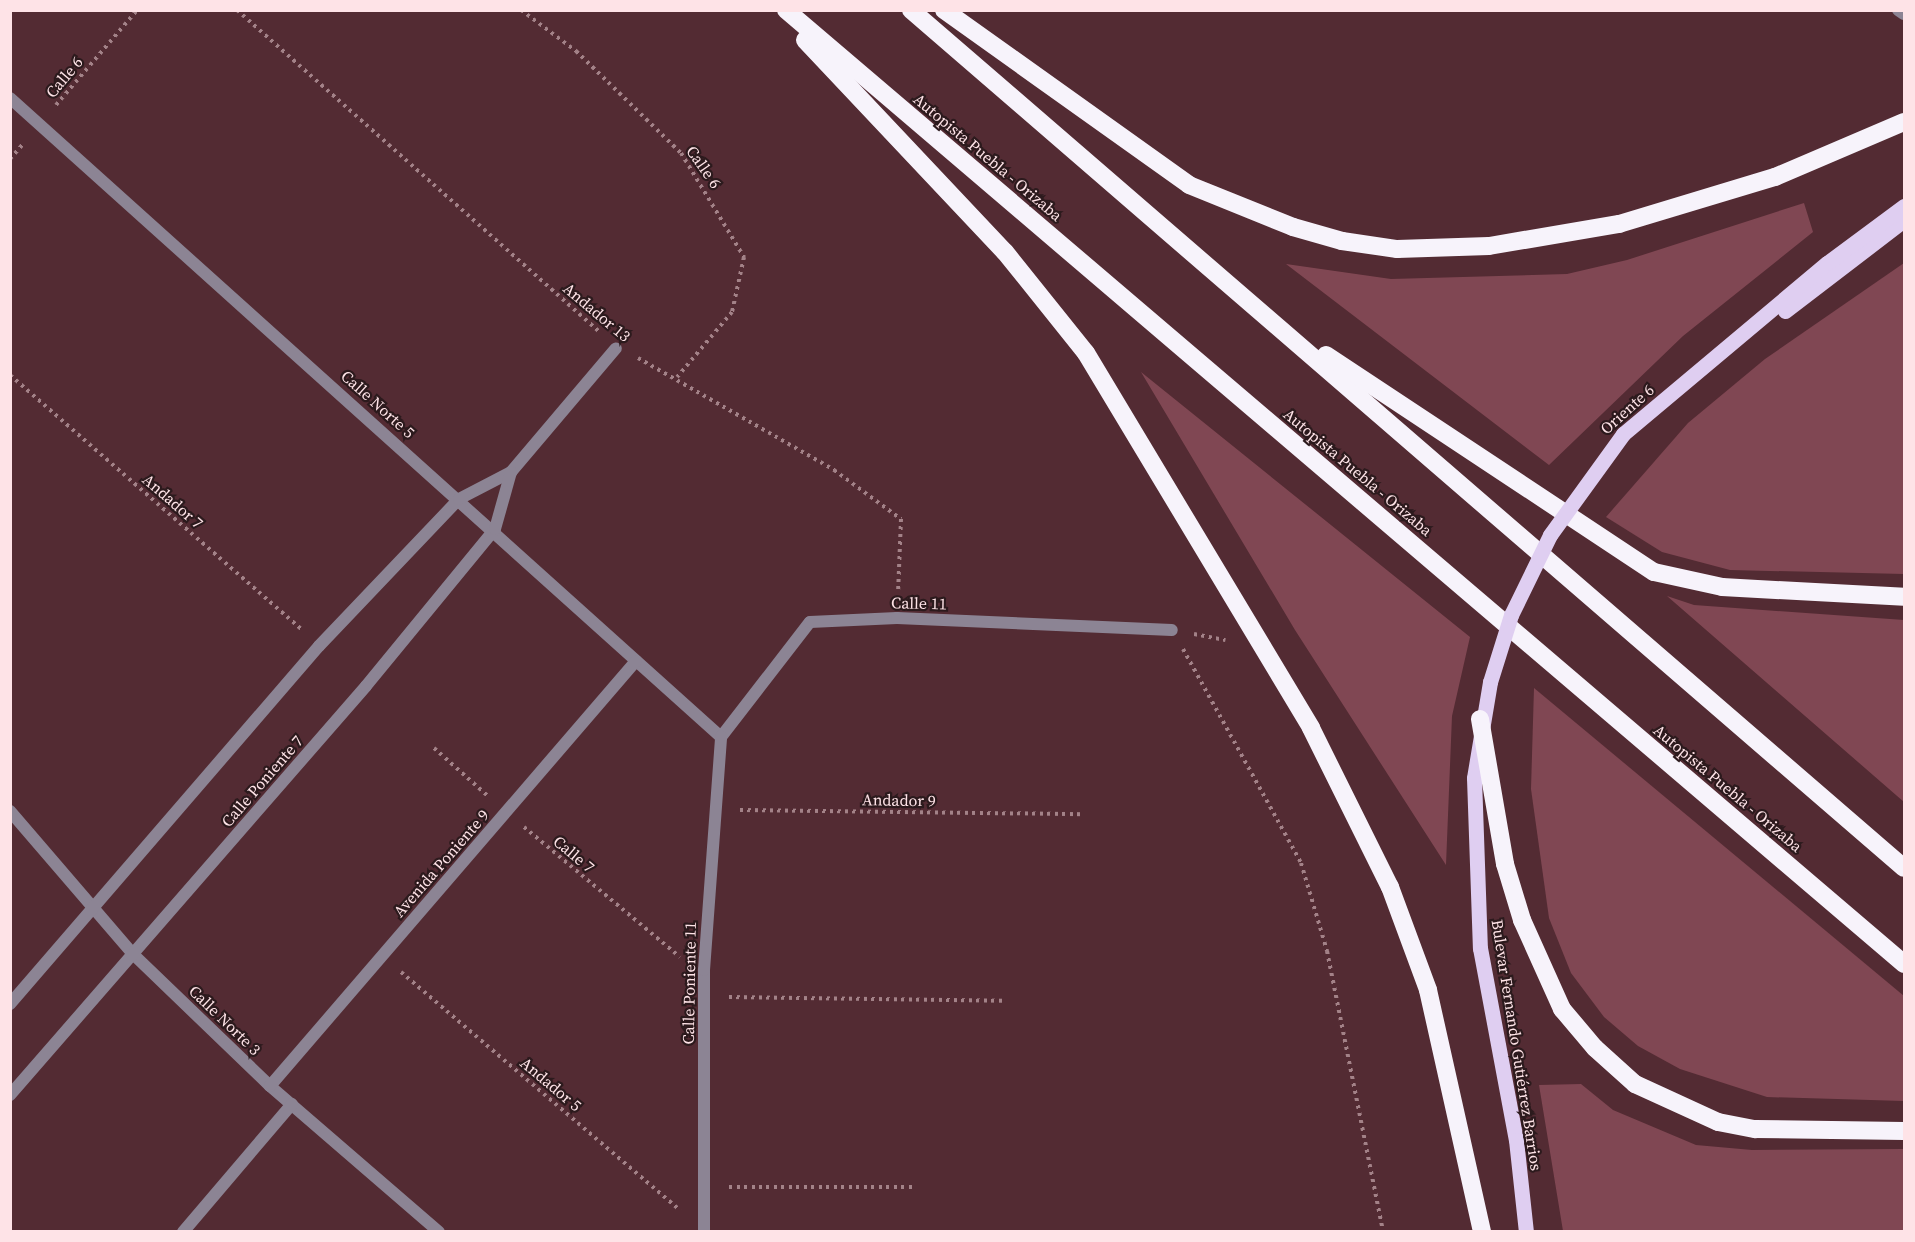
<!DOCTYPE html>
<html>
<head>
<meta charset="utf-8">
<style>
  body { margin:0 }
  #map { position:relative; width:1915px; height:1242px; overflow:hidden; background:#532b33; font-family:"Source Serif 4",serif }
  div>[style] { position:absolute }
  .green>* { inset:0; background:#804753 }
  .path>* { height:4px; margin-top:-2px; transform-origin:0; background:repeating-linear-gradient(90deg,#a38288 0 3px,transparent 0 7.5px) }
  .minor>* { height:12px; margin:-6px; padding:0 6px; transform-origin:6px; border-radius:6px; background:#8c8494 }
  .primary>* { height:15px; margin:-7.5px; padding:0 7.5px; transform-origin:7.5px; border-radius:7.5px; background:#dfcef1 }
  .motorway>* { height:18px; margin:-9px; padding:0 9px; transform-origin:9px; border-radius:9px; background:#f7f3fb }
  .primary-bridge>* { height:15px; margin:-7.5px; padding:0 7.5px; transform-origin:7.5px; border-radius:7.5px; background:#dfcef1 }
  span { translate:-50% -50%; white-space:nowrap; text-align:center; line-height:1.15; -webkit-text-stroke:4.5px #2c1a1d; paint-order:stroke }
  .street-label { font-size:16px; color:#fee3e7 }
  .frame { position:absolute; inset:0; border:12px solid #fee3e7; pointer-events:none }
</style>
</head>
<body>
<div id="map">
  <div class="green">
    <i style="clip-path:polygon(1804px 203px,1813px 232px,1683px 336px,1549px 465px,1286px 264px,1391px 279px,1567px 274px,1627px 260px)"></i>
    <i style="clip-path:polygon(1904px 263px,1904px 574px,1730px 570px,1662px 552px,1606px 517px,1688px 423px,1765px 359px)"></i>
    <i style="clip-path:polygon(1141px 372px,1470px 637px,1452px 716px,1446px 865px,1295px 630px)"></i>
    <i style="clip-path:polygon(1667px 596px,1694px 605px,1904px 620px,1904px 802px)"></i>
    <i style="clip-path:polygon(1534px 688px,1904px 996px,1904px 1101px,1767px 1097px,1680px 1069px,1638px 1046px,1604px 1017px,1571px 973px,1549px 918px,1531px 789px)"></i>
    <i style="clip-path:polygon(1581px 1084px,1613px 1110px,1696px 1145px,1752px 1150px,1904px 1149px,1904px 1231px,1563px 1231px,1539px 1085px)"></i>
  </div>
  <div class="path">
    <i style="left:237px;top:10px;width:483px;rotate:41.6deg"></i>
    <i style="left:521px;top:10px;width:69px;rotate:36.7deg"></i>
    <i style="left:576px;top:51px;width:146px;rotate:44.2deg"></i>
    <i style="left:681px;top:153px;width:122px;rotate:58.8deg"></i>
    <i style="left:744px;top:257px;width:56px;rotate:102.3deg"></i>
    <i style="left:732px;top:312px;width:85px;rotate:130.2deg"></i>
    <i style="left:56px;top:105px;width:125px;rotate:-49.5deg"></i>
    <i style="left:10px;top:159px;width:21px;rotate:-49deg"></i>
    <i style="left:638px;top:358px;width:226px;rotate:29.7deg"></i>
    <i style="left:834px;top:470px;width:83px;rotate:36.2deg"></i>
    <i style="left:901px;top:519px;width:74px;rotate:92.3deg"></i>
    <i style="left:10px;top:375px;width:386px;rotate:41.1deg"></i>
    <i style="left:1194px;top:634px;width:32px;rotate:11deg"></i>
    <i style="left:1183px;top:649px;width:244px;rotate:61.1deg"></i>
    <i style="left:1301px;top:863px;width:92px;rotate:73.5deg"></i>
    <i style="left:1327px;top:951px;width:287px;rotate:78.7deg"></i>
    <i style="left:434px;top:748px;width:74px;rotate:41.7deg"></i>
    <i style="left:740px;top:810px;width:344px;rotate:0.7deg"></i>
    <i style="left:524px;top:827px;width:203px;rotate:39.8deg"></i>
    <i style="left:401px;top:972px;width:367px;rotate:40.5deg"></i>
    <i style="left:729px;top:997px;width:275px;rotate:0.8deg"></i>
    <i style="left:729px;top:1187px;width:185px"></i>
  </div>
  <div class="minor">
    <i style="left:1898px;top:10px;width:7px;rotate:34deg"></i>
    <i style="left:10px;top:98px;width:956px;rotate:41.95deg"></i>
    <i style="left:721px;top:737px;width:145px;rotate:-52.3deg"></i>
    <i style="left:810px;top:622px;width:87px;rotate:-2.6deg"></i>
    <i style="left:897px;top:618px;width:275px;rotate:2.5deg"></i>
    <i style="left:10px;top:811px;width:190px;rotate:49.3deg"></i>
    <i style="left:134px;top:955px;width:189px;rotate:43.9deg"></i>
    <i style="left:270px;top:1086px;width:223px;rotate:40.8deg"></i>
    <i style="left:10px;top:1004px;width:473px;rotate:-49.2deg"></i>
    <i style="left:319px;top:646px;width:203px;rotate:-46.4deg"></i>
    <i style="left:459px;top:499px;width:59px;rotate:-27.4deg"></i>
    <i style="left:511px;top:472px;width:162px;rotate:-49.7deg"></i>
    <i style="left:270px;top:1086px;width:561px;rotate:-49.27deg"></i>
    <i style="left:10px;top:1095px;width:542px;rotate:-48.96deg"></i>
    <i style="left:366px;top:686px;width:203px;rotate:-50.6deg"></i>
    <i style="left:495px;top:529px;width:59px;rotate:-74.3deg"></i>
    <i style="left:183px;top:1232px;width:168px;rotate:-49.6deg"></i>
    <i style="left:704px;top:1232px;width:262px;rotate:-90deg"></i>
    <i style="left:704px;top:970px;width:234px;rotate:-85.8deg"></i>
  </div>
  <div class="primary">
    <i style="left:1785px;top:311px;width:150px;rotate:-37.4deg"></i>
    <i style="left:1623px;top:434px;width:266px;rotate:-40deg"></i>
    <i style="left:1827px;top:263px;width:96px;rotate:-36.5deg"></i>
    <i style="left:1490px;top:682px;width:97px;rotate:99.5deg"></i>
    <i style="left:1474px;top:778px;width:170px;rotate:88deg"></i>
    <i style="left:1480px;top:948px;width:195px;rotate:79.4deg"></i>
    <i style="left:1516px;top:1140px;width:93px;rotate:83.8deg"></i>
  </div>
  <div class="motorway">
    <i style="left:786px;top:10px;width:1470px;rotate:40.47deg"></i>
    <i style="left:911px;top:10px;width:1312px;rotate:40.83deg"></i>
    <i style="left:944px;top:10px;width:301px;rotate:35.5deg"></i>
    <i style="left:1189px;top:185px;width:112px;rotate:22deg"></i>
    <i style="left:1293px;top:227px;width:51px;rotate:15.9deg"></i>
    <i style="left:1342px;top:241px;width:56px;rotate:8.3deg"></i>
    <i style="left:1397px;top:249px;width:92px;rotate:-1.9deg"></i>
    <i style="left:1489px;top:246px;width:132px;rotate:-9.6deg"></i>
    <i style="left:1619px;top:224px;width:163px;rotate:-16.8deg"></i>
    <i style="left:1775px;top:177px;width:140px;rotate:-23.1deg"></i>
    <i style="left:805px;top:40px;width:291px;rotate:46.7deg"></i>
    <i style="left:1005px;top:252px;width:129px;rotate:51.3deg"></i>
    <i style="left:1086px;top:353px;width:437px;rotate:59deg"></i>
    <i style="left:1311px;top:728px;width:178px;rotate:63.6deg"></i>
    <i style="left:1390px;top:887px;width:110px;rotate:69.7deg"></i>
    <i style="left:1428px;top:990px;width:248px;rotate:77.4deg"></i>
    <i style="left:1326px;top:355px;width:393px;rotate:33.5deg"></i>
    <i style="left:1654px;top:572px;width:70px;rotate:12.4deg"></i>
    <i style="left:1722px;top:587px;width:182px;rotate:3.1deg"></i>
    <i style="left:1480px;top:719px;width:147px;rotate:80.2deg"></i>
    <i style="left:1505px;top:864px;width:59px;rotate:73.1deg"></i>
    <i style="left:1522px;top:920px;width:98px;rotate:65.8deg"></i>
    <i style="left:1562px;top:1009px;width:51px;rotate:49.8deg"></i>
    <i style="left:1595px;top:1048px;width:54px;rotate:42deg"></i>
    <i style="left:1635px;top:1084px;width:91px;rotate:24.6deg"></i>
    <i style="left:1718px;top:1122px;width:38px;rotate:11deg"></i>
    <i style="left:1755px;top:1129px;width:149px;rotate:0.8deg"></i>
  </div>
  <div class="primary-bridge">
    <i style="left:1490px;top:682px;width:70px;rotate:-72.6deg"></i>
    <i style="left:1511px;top:615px;width:89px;rotate:-64deg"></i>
    <i style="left:1550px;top:535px;width:125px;rotate:-54.1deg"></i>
  </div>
  <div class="street-label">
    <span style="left:64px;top:77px;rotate:-50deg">Calle 6</span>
    <span style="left:988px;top:157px;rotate:40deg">Autopista Puebla - Orizaba</span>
    <span style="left:704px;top:167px;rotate:55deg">Calle 6</span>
    <span style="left:597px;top:312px;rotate:40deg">Andador 13</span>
    <span style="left:378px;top:404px;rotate:42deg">Calle Norte 5</span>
    <span style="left:1627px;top:409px;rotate:-42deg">Oriente 6</span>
    <span style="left:1358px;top:472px;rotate:40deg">Autopista Puebla - Orizaba</span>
    <span style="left:173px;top:501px;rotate:41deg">Andador 7</span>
    <span style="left:919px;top:603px;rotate:1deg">Calle 11</span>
    <span style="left:262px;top:781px;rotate:-49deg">Calle Poniente 7</span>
    <span style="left:1728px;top:788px;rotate:40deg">Autopista Puebla - Orizaba</span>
    <span style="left:899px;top:800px;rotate:1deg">Andador 9</span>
    <span style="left:574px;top:854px;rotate:40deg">Calle 7</span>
    <span style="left:441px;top:863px;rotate:-49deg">Avenida Poniente 9</span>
    <span style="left:689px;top:983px;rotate:-89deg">Calle Poniente 11</span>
    <span style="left:225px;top:1020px;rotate:44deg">Calle Norte 3</span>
    <span style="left:1517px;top:1045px;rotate:81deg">Bulevar Fernando Gutiérrez Barrios</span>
    <span style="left:551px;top:1084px;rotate:40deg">Andador 5</span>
  </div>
  <div class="frame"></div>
</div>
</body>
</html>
